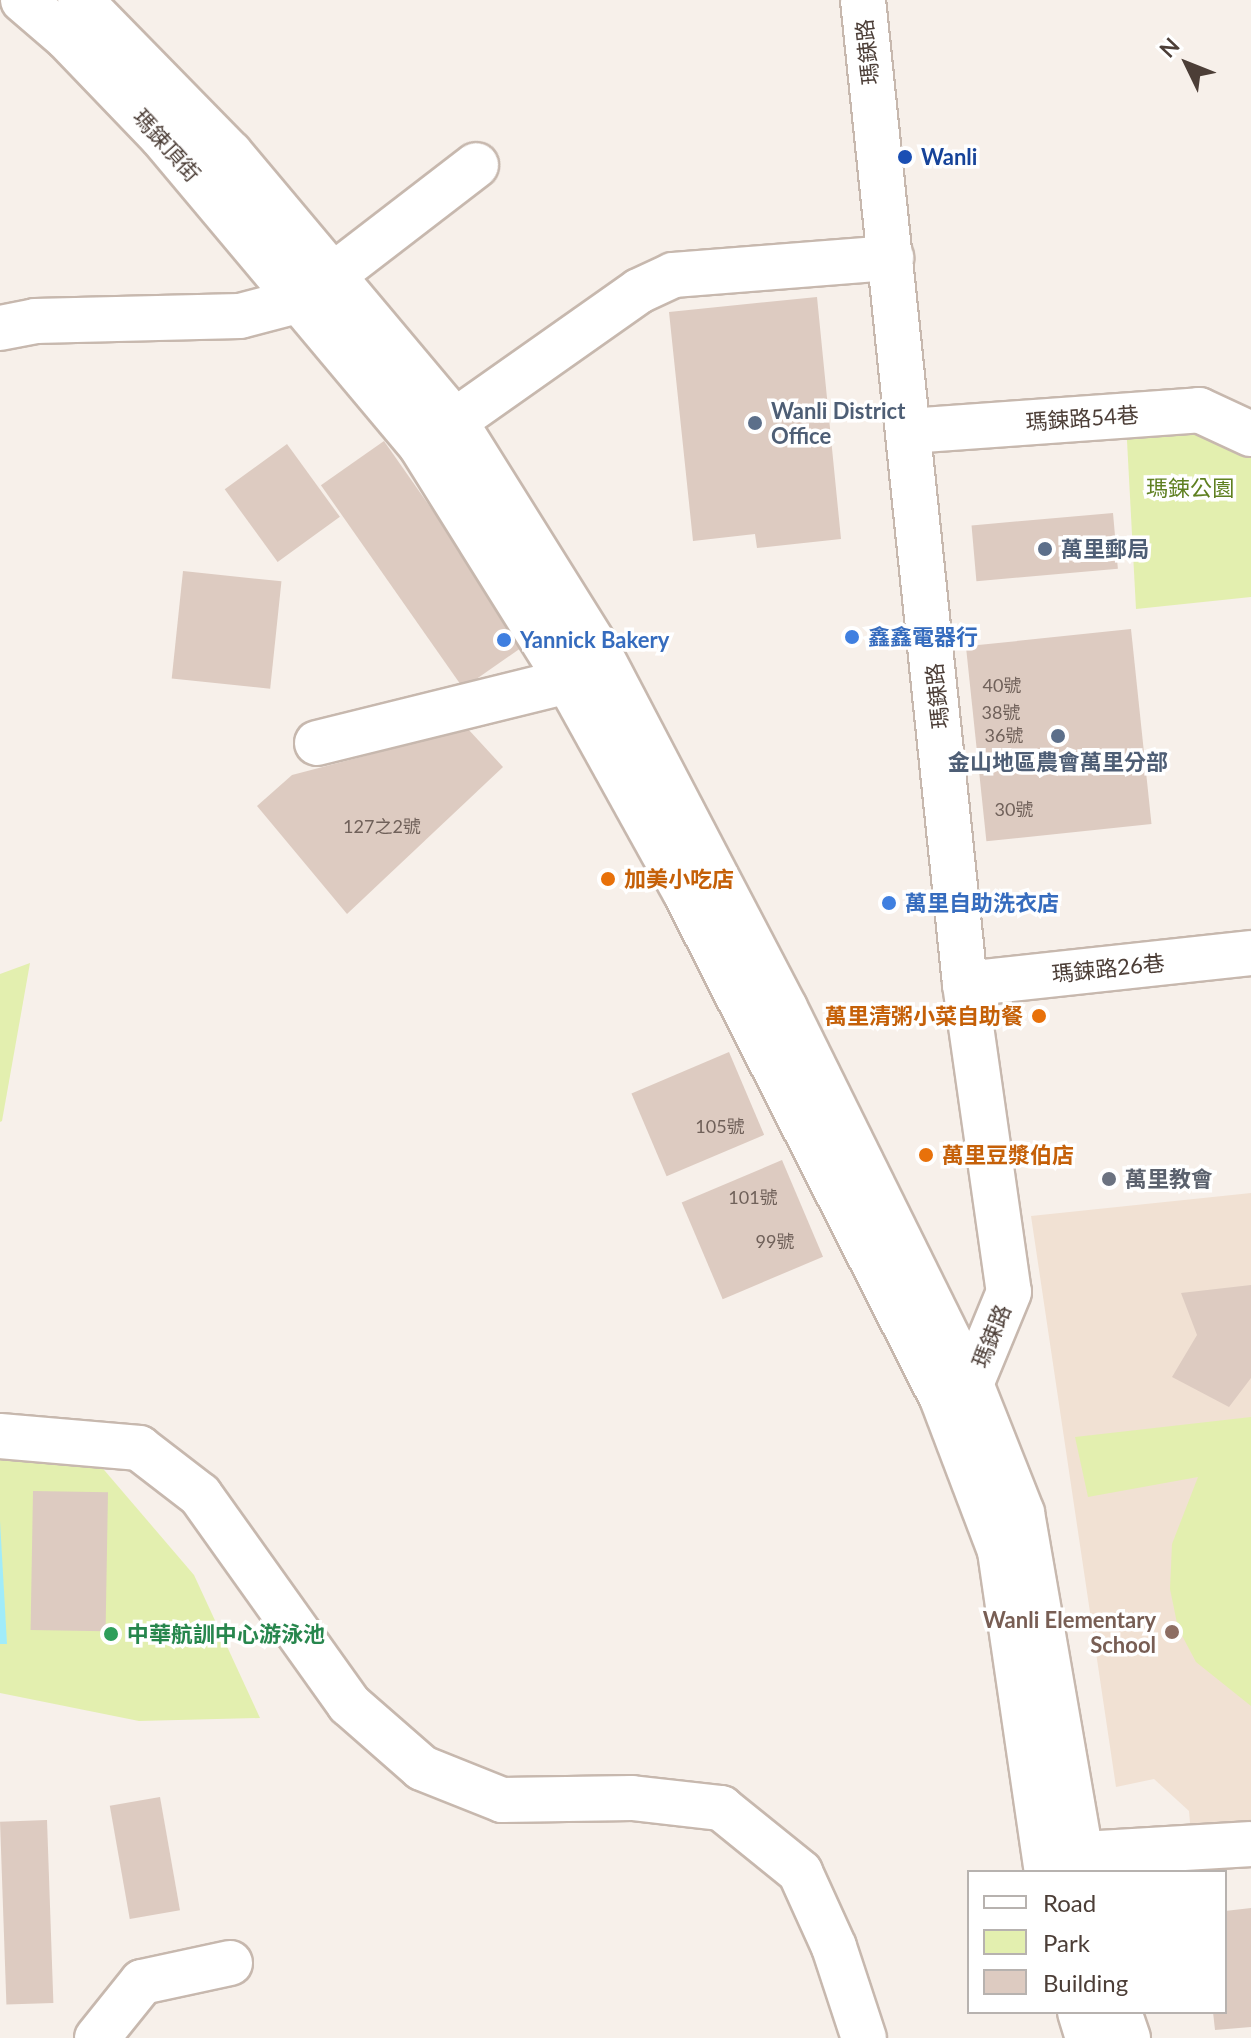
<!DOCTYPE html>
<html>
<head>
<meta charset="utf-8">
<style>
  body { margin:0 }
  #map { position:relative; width:1251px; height:2038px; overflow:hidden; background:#f7f0ea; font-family:Lato,"Noto Sans TC",sans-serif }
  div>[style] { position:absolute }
  .education>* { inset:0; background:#f1e1d3 }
  .green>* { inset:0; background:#e3efaf }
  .water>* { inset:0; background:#a1ecf9 }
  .building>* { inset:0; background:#ddcbc1; transform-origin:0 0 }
  .roads { filter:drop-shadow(2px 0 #c7b8ae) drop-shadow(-2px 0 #c7b8ae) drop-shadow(0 2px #c7b8ae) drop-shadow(0 -2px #c7b8ae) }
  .minor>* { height:44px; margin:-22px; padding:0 22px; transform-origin:22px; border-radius:22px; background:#fff }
  .dots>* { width:22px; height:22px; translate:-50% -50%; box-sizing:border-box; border:4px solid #fff; border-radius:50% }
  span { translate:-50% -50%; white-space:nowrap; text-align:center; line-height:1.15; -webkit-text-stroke:7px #fff; paint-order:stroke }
  .number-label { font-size:18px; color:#70615a }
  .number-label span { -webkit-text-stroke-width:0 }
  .street-label { font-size:22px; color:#4c3e37 }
  .transit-label { font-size:22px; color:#164399; font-weight:700 }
  .left { translate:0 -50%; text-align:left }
  .service-label { font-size:22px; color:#4e5e75; font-weight:700 }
  .park-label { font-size:22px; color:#5f8021 }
  .shop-label { font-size:22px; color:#366cbe; font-weight:700 }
  .food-label { font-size:22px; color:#c56008; font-weight:700 }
  .right { translate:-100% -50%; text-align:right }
  .worship-label { font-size:22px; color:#5b616d; font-weight:700 }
  .education-label { font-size:22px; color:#785e54; font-weight:700 }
  .leisure-label { font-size:22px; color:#27864d; font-weight:700 }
  .legend { position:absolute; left:967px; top:1870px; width:260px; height:144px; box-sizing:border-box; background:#fff; border:2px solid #b7b2af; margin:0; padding:10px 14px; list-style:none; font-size:24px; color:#4c3e37 }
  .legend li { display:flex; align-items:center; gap:16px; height:40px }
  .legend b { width:40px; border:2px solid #b7b2af }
  .north { position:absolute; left:1147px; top:24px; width:80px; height:80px; -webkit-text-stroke:6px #fff; paint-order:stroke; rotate:313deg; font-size:22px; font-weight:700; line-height:32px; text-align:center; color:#4c3e37 }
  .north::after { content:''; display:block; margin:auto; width:28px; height:36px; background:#4c3e37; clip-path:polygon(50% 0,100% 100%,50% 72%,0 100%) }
</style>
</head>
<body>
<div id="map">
  <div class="education">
    <i style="clip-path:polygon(1251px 1193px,1251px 1831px,1191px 1835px,1189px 1811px,1154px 1779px,1116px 1787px,1031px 1216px)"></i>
  </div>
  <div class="green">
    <i style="clip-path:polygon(1126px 422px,1216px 429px,1251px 457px,1251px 597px,1136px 609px)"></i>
    <i style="clip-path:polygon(30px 963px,2px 1121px,0 1122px,0 974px)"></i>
    <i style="clip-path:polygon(1251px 1417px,1251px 1706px,1196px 1662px,1178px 1628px,1170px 1589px,1172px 1544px,1198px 1477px,1088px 1497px,1075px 1437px)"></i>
    <i style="clip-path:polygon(0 1460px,99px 1464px,194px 1575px,260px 1718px,139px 1721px,0 1693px)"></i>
  </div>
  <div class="water">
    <i style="clip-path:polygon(0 1521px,7px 1644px,0 1644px)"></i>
  </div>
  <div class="building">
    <i style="clip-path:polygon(817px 297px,841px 539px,757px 548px,755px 534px,693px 541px,669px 312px)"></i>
    <i style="left:384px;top:441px;width:248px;height:77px;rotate:55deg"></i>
    <i style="left:287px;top:444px;width:90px;height:77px;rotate:54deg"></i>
    <i style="left:1113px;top:513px;width:56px;height:142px;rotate:85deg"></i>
    <i style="left:183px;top:571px;width:99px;height:108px;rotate:6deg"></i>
    <i style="left:1131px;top:629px;width:196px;height:166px;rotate:84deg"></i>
    <i style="clip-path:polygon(468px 729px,503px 767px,347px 914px,257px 806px,292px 775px)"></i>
    <i style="left:729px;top:1052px;width:90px;height:106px;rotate:67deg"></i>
    <i style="left:782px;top:1160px;width:105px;height:109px;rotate:67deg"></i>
    <i style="clip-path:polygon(1251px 1285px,1251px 1378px,1229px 1407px,1172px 1377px,1197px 1335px,1181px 1293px)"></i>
    <i style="left:33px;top:1491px;width:75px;height:139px;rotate:1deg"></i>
    <i style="left:160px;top:1797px;width:115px;height:51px;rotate:80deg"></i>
    <i style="left:47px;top:1820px;width:183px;height:47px;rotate:88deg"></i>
    <i style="clip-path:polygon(1251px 1908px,1251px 2027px,1215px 2030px,1213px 2012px,1225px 2012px,1225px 1911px)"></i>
  </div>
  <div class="roads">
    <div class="minor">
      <i style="left:23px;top:0;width:58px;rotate:40.8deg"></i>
      <i style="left:67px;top:38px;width:137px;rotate:46.2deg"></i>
      <i style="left:162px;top:137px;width:403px;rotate:50deg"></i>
      <i style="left:421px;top:446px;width:277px;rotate:58deg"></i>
      <i style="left:568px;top:681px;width:239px;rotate:61deg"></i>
      <i style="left:684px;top:890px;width:570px;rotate:63.08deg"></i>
      <i style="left:942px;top:1398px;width:164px;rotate:69.2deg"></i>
      <i style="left:1000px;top:1551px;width:324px;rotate:81.7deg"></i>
      <i style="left:80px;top:0;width:214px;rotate:45.6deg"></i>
      <i style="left:230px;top:153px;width:349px;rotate:50deg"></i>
      <i style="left:454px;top:420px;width:276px;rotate:58deg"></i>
      <i style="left:600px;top:654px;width:399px;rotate:62.4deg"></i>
      <i style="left:785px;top:1008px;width:419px;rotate:63.7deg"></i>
      <i style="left:971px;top:1384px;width:139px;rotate:68.4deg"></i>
      <i style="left:1022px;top:1513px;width:364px;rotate:80.2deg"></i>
      <i style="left:863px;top:0;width:989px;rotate:84.08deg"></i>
      <i style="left:965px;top:984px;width:311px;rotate:81.9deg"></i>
      <i style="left:1009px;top:1292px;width:100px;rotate:112.4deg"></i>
      <i style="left:971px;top:1384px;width:18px;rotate:153deg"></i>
      <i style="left:0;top:328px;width:36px;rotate:-11deg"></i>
      <i style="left:35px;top:321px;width:205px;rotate:-1.4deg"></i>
      <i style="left:240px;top:316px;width:63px;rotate:-14.7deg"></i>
      <i style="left:301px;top:300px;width:221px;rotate:-37.6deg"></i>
      <i style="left:909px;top:431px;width:291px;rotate:-4.1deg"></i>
      <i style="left:1199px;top:410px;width:57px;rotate:24.8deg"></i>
      <i style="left:432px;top:437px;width:253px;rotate:-35.2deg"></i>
      <i style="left:639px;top:291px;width:38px;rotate:-25deg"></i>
      <i style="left:673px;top:275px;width:219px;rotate:-4.5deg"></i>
      <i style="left:317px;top:743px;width:259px;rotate:-13.9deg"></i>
      <i style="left:568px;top:681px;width:28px;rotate:-41deg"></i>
      <i style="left:965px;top:984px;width:288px;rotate:-6.2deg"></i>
      <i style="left:0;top:1436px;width:140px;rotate:4.9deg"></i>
      <i style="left:139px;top:1448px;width:77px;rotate:37.6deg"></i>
      <i style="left:200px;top:1495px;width:257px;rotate:54.5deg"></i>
      <i style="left:349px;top:1704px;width:97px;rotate:41.2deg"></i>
      <i style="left:422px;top:1768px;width:86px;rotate:21.8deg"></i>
      <i style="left:502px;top:1800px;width:130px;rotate:-0.9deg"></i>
      <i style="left:632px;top:1798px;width:90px;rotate:6.4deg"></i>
      <i style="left:721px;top:1808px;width:102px;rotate:39deg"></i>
      <i style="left:800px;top:1872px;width:82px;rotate:65.6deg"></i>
      <i style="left:834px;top:1947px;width:96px;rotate:71.8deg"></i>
      <i style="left:1050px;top:1856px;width:201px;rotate:-3.4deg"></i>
      <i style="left:1080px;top:2012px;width:27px;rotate:73deg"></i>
      <i style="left:1119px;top:2012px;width:28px;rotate:71deg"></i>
      <i style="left:97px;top:2038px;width:72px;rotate:-51.2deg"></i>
      <i style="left:142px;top:1982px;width:90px;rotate:-12.2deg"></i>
    </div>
  </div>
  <div class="dots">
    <i style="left:905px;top:157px;background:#1a4fb4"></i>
    <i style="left:755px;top:423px;background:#5c6f8a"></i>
    <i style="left:1045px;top:549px;background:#5c6f8a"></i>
    <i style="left:852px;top:637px;background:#3f7fe0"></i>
    <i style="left:504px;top:640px;background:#3f7fe0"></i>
    <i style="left:1058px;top:736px;background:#5c6f8a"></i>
    <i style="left:608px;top:879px;background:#e8710a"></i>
    <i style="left:889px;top:903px;background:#3f7fe0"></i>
    <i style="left:1039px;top:1016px;background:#e8710a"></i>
    <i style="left:926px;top:1155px;background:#e8710a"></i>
    <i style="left:1109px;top:1179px;background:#6b7280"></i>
    <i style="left:1172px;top:1632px;background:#8d6e63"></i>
    <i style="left:111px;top:1634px;background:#2e9e5b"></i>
  </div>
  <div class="number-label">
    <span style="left:1002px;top:685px">40號</span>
    <span style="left:1001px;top:712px">38號</span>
    <span style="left:1004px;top:735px">36號</span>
    <span style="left:1014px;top:809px">30號</span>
    <span style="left:382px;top:826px">127之2號</span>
    <span style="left:720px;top:1126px">105號</span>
    <span style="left:753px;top:1197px">101號</span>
    <span style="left:775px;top:1241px">99號</span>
  </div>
  <div class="street-label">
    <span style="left:867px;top:52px;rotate:-96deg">瑪鋉路</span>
    <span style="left:167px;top:145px;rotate:48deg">瑪鋉頂街</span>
    <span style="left:1082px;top:418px;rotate:-4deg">瑪鋉路54巷</span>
    <span style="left:937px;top:696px;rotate:-96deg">瑪鋉路</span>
    <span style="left:1108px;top:968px;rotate:-6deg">瑪鋉路26巷</span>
    <span style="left:991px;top:1336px;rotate:-68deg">瑪鋉路</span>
  </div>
  <div class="transit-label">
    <span class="left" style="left:921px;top:157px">Wanli</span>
  </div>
  <div class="service-label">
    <span class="left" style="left:771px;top:423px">Wanli District<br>Office</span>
    <span class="left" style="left:1061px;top:549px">萬里郵局</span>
    <span style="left:1058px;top:762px">金山地區農會萬里分部</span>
  </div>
  <div class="park-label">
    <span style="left:1190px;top:488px">瑪鋉公園</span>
  </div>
  <div class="shop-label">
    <span class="left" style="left:868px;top:637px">鑫鑫電器行</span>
    <span class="left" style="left:520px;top:640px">Yannick Bakery</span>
    <span class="left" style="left:905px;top:903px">萬里自助洗衣店</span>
  </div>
  <div class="food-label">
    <span class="left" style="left:624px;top:879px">加美小吃店</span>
    <span class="right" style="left:1023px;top:1016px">萬里清粥小菜自助餐</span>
    <span class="left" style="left:942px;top:1155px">萬里豆漿伯店</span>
  </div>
  <div class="worship-label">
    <span class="left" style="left:1125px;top:1179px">萬里教會</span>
  </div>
  <div class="education-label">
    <span class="right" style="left:1156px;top:1632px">Wanli Elementary<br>School</span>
  </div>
  <div class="leisure-label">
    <span class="left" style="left:127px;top:1634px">中華航訓中心游泳池</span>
  </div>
  <ul class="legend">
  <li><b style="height:10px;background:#fff"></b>Road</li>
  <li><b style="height:22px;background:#e3efaf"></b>Park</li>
  <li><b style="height:22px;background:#ddcbc1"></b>Building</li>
  </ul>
  <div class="north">N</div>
</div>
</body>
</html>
